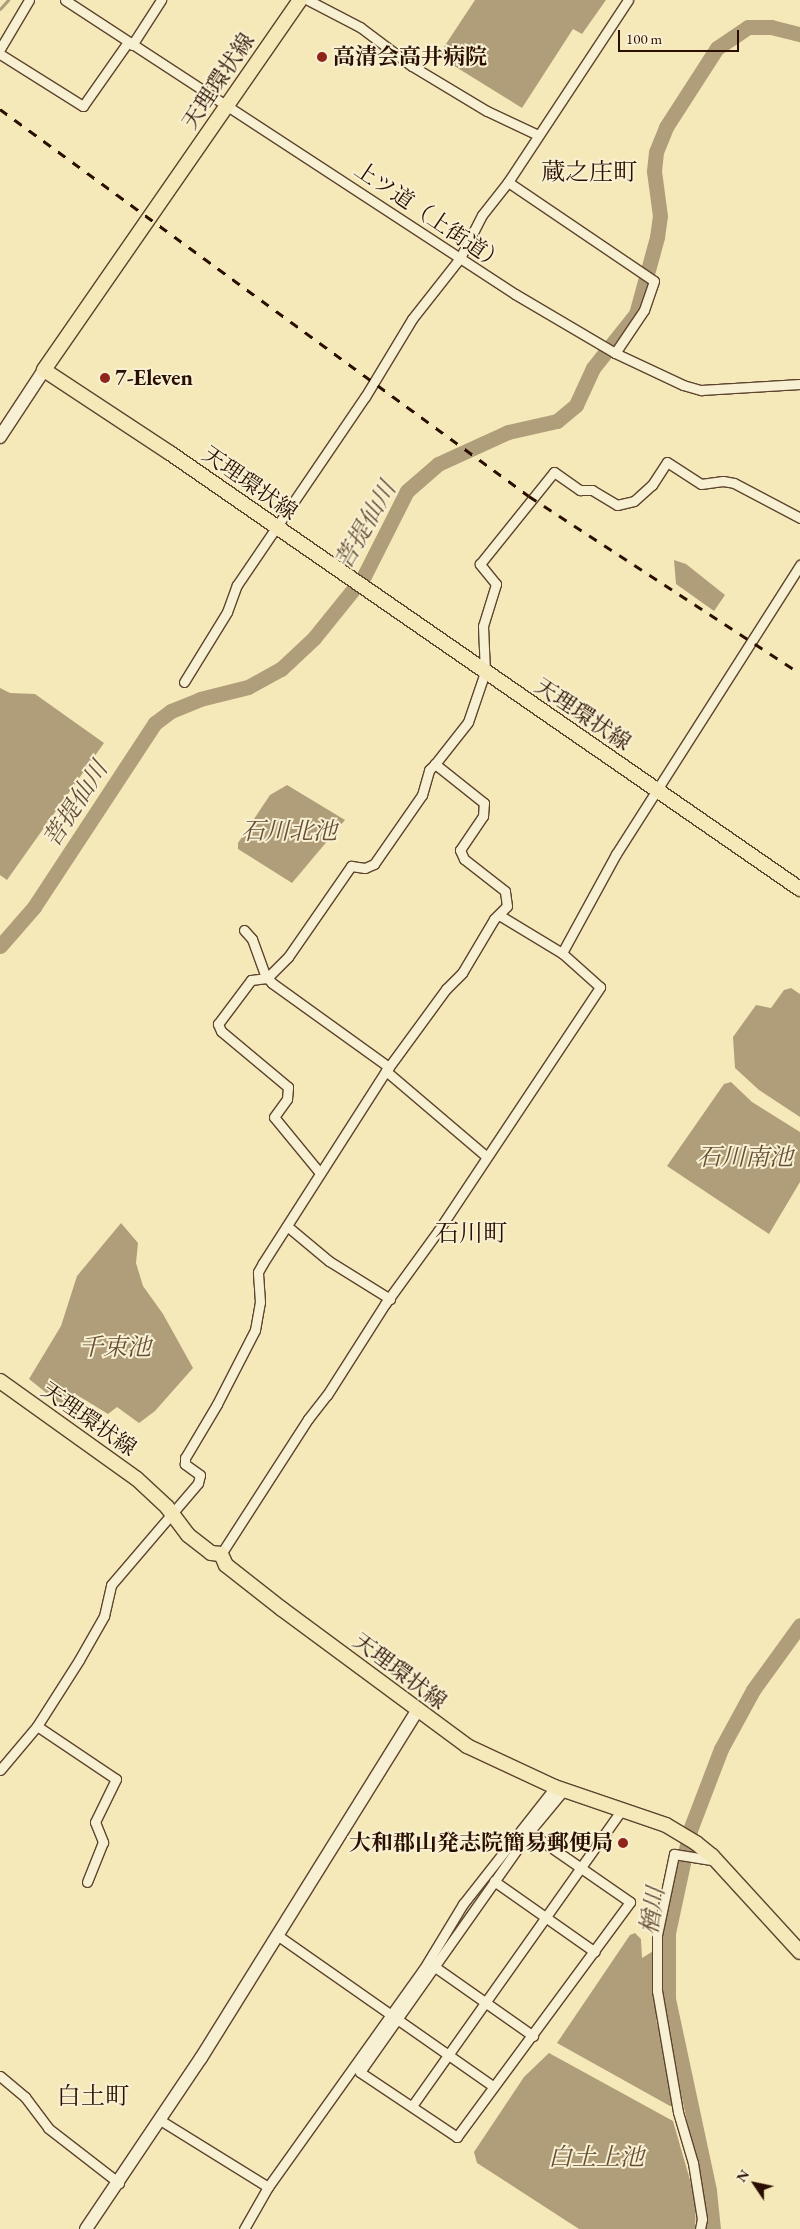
<!DOCTYPE html>
<html>
<head>
<meta charset="utf-8">
<style>
  body { margin:0 }
  #map { position:relative; width:800px; height:2229px; overflow:hidden; background:#f5e8b9; font-family:"EB Garamond","Noto Serif JP",serif }
  div>[style] { position:absolute }
  .water>* { inset:0; background:#b09e7a }
  .stream>* { height:2.5px; margin:-1.25px; padding:0 1.25px; transform-origin:1.25px; border-radius:1.25px; background:#b09e7a }
  .river>* { height:15px; margin:-7.5px; padding:0 7.5px; transform-origin:7.5px; border-radius:7.5px; background:#b09e7a }
  .roads { filter:drop-shadow(1px 0 #5d442e) drop-shadow(-1px 0 #5d442e) drop-shadow(0 1px #5d442e) drop-shadow(0 -1px #5d442e) }
  .street>* { height:9px; margin:-4.5px; padding:0 4.5px; transform-origin:4.5px; border-radius:4.5px; background:#f8f0d2 }
  .secondary>* { height:12px; margin:-6px; padding:0 6px; transform-origin:6px; border-radius:6px; background:#f8f0d2 }
  .primary>* { height:14px; margin:-7px; padding:0 7px; transform-origin:7px; border-radius:7px; background:#f5e8b9 }
  .rail>* { height:2.5px; margin-top:-1.25px; transform-origin:0; background:repeating-linear-gradient(90deg,#2a0e00 0 9px,transparent 0 18px) }
  .dots>* { width:14px; height:14px; translate:-50% -50%; box-sizing:border-box; border:2px solid #f8f0d2; border-radius:50% }
  span { translate:-50% -50%; white-space:nowrap; text-align:center; line-height:1.15; -webkit-text-stroke:4px #f8f0d2; paint-order:stroke }
  .poi-label { font-size:22px; color:#2a0e00; font-weight:700 }
  .left { translate:0 -50%; text-align:left }
  .right { translate:-100% -50%; text-align:right }
  .street-label { font-size:22px; color:#2a0e00 }
  .neighbourhood-label { font-size:24px; color:#2a0e00 }
  .water-label { font-size:24px; color:#664f37; font-style:italic }
  .north { position:absolute; left:730px; top:2159px; width:50px; height:50px; -webkit-text-stroke:4px #f8f0d2; paint-order:stroke; rotate:304deg; font-size:14px; font-weight:700; line-height:20px; text-align:center; color:#2a0e00 }
  .north::after { content:''; display:block; margin:auto; width:18px; height:22px; background:#2a0e00; clip-path:polygon(50% 0,100% 100%,50% 72%,0 100%) }
  .scale { position:absolute; left:618px; top:30px; width:121px; height:22px; box-sizing:border-box; border:2px solid #2a0e00; border-top:0; padding-left:6px; font-size:15px; line-height:18px; white-space:nowrap; color:#2a0e00; -webkit-text-stroke:4px #f8f0d2; paint-order:stroke }
</style>
</head>
<body>
<div id="map">
  <div class="water">
    <i style="clip-path:polygon(475px 0,606px 0,582px 34px,573px 29px,522px 108px,443px 59px,440px 53px)"></i>
    <i style="clip-path:polygon(674px 560px,686px 564px,725px 595px,714px 611px,676px 584px)"></i>
    <i style="clip-path:polygon(0 688px,10px 693px,35px 694px,104px 743px,7px 880px,0 875px)"></i>
    <i style="clip-path:polygon(287px 785px,345px 820px,292px 883px,238px 849px,238px 843px,270px 795px)"></i>
    <i style="clip-path:polygon(791px 988px,800px 994px,800px 1117px,759px 1090px,735px 1068px,733px 1037px,756px 1005px,771px 1008px,784px 990px)"></i>
    <i style="clip-path:polygon(731px 1082px,752px 1102px,800px 1132px,800px 1182px,769px 1234px,667px 1166px,724px 1084px)"></i>
    <i style="clip-path:polygon(121px 1223px,138px 1243px,136px 1263px,143px 1286px,163px 1314px,193px 1368px,155px 1411px,139px 1423px,117px 1407px,108px 1414px,77px 1395px,64px 1407px,29px 1379px,61px 1326px,77px 1276px)"></i>
    <i style="clip-path:polygon(635px 1933px,641px 1939px,642px 1958px,655px 1950px,653px 1983px,657px 2025px,663px 2029px,676px 2104px,670px 2106px,557px 2043px,630px 1935px)"></i>
    <i style="clip-path:polygon(549px 2053px,673px 2121px,696px 2201px,695px 2229px,579px 2229px,477px 2163px,474px 2152px,524px 2077px)"></i>
  </div>
  <div class="stream">
    <i style="left:0;top:9px;width:12px;rotate:-48deg"></i>
  </div>
  <div class="river">
    <i style="left:0;top:946px;width:52px;rotate:-48.9deg"></i>
    <i style="left:34px;top:907px;width:220px;rotate:-56.7deg"></i>
    <i style="left:155px;top:723px;width:20px;rotate:-37deg"></i>
    <i style="left:171px;top:711px;width:31px;rotate:-22deg"></i>
    <i style="left:200px;top:699px;width:49px;rotate:-14deg"></i>
    <i style="left:248px;top:687px;width:38px;rotate:-29deg"></i>
    <i style="left:281px;top:669px;width:45px;rotate:-43.2deg"></i>
    <i style="left:314px;top:638px;width:80px;rotate:-51.1deg"></i>
    <i style="left:364px;top:576px;width:95px;rotate:-63.2deg"></i>
    <i style="left:407px;top:491px;width:41px;rotate:-41.1deg"></i>
    <i style="left:438px;top:464px;width:77px;rotate:-24.6deg"></i>
    <i style="left:508px;top:432px;width:50px;rotate:-12.7deg"></i>
    <i style="left:557px;top:421px;width:25px;rotate:-40deg"></i>
    <i style="left:576px;top:405px;width:41px;rotate:-65.3deg"></i>
    <i style="left:593px;top:368px;width:69px;rotate:-51.5deg"></i>
    <i style="left:636px;top:314px;width:80px;rotate:-74.7deg"></i>
    <i style="left:657px;top:237px;width:21px;rotate:-82deg"></i>
    <i style="left:660px;top:216px;width:45px;rotate:-97.6deg"></i>
    <i style="left:654px;top:171px;width:19px;rotate:-84deg"></i>
    <i style="left:656px;top:152px;width:27px;rotate:-68deg"></i>
    <i style="left:666px;top:127px;width:94px;rotate:-57.2deg"></i>
    <i style="left:717px;top:48px;width:37px;rotate:-34deg"></i>
    <i style="left:748px;top:27px;width:23px"></i>
    <i style="left:771px;top:27px;width:30px;rotate:14deg"></i>
    <i style="left:713px;top:2229px;width:39px;rotate:-96deg"></i>
    <i style="left:709px;top:2190px;width:195px;rotate:-102.1deg"></i>
    <i style="left:668px;top:1999px;width:66px;rotate:-90deg"></i>
    <i style="left:668px;top:1933px;width:105px;rotate:-77.9deg"></i>
    <i style="left:690px;top:1830px;width:87px;rotate:-69.1deg"></i>
    <i style="left:721px;top:1749px;width:67px;rotate:-61.5deg"></i>
    <i style="left:753px;top:1690px;width:80px;rotate:-54.1deg"></i>
  </div>
  <div class="roads">
    <div class="street">
      <i style="left:65px;top:0;width:538px;rotate:33.16deg"></i>
      <i style="left:515px;top:294px;width:116px;rotate:30.5deg"></i>
      <i style="left:615px;top:353px;width:75px;rotate:25.2deg"></i>
      <i style="left:683px;top:385px;width:19px;rotate:16deg"></i>
      <i style="left:701px;top:390px;width:99px;rotate:-3.5deg"></i>
      <i style="left:308px;top:0;width:59px;rotate:27.4deg"></i>
      <i style="left:360px;top:27px;width:65px;rotate:36.9deg"></i>
      <i style="left:412px;top:66px;width:87px;rotate:31deg"></i>
      <i style="left:487px;top:111px;width:56px;rotate:25.2deg"></i>
      <i style="left:132px;top:45px;width:54px;rotate:-57.2deg"></i>
      <i style="left:0;top:49px;width:57px;rotate:-59.4deg"></i>
      <i style="left:0;top:54px;width:98px;rotate:32.1deg"></i>
      <i style="left:83px;top:106px;width:78px;rotate:-54.9deg"></i>
      <i style="left:508px;top:182px;width:176px;rotate:34.1deg"></i>
      <i style="left:654px;top:281px;width:31px;rotate:109deg"></i>
      <i style="left:644px;top:310px;width:52px;rotate:124deg"></i>
      <i style="left:184px;top:682px;width:82px;rotate:-58.4deg"></i>
      <i style="left:227px;top:612px;width:29px;rotate:-70deg"></i>
      <i style="left:237px;top:585px;width:227px;rotate:-55.8deg"></i>
      <i style="left:365px;top:397px;width:91px;rotate:-58.9deg"></i>
      <i style="left:412px;top:319px;width:78px;rotate:-51.8deg"></i>
      <i style="left:460px;top:258px;width:48px;rotate:-62.9deg"></i>
      <i style="left:482px;top:215px;width:42px;rotate:-51.8deg"></i>
      <i style="left:508px;top:182px;width:218px;rotate:-56.6deg"></i>
      <i style="left:499px;top:915px;width:74px;rotate:31.1deg"></i>
      <i style="left:244px;top:930px;width:12px;rotate:48deg"></i>
      <i style="left:252px;top:939px;width:38px;rotate:70deg"></i>
      <i style="left:265px;top:975px;width:11px;rotate:49deg"></i>
      <i style="left:272px;top:983px;width:144px;rotate:35.7deg"></i>
      <i style="left:386px;top:1071px;width:131px;rotate:40.4deg"></i>
      <i style="left:320px;top:1173px;width:72px;rotate:-129.4deg"></i>
      <i style="left:274px;top:1117px;width:22px;rotate:-54deg"></i>
      <i style="left:287px;top:1099px;width:12px;rotate:-85deg"></i>
      <i style="left:288px;top:1087px;width:87px;rotate:-140.1deg"></i>
      <i style="left:221px;top:1031px;width:8px;rotate:-113deg"></i>
      <i style="left:218px;top:1024px;width:55px;rotate:-53.1deg"></i>
      <i style="left:251px;top:980px;width:16px;rotate:-7deg"></i>
      <i style="left:267px;top:978px;width:30px;rotate:-45deg"></i>
      <i style="left:288px;top:957px;width:111px;rotate:-55.3deg"></i>
      <i style="left:351px;top:866px;width:14px;rotate:8deg"></i>
      <i style="left:365px;top:868px;width:10px;rotate:-24deg"></i>
      <i style="left:374px;top:864px;width:84px;rotate:-55.2deg"></i>
      <i style="left:422px;top:795px;width:26px;rotate:-74deg"></i>
      <i style="left:429px;top:770px;width:8px;rotate:-45deg"></i>
      <i style="left:287px;top:1226px;width:55px;rotate:39.8deg"></i>
      <i style="left:329px;top:1261px;width:72px;rotate:31.9deg"></i>
      <i style="left:221px;top:1554px;width:161px;rotate:-57.2deg"></i>
      <i style="left:308px;top:1419px;width:31px;rotate:-52deg"></i>
      <i style="left:327px;top:1395px;width:108px;rotate:-57.5deg"></i>
      <i style="left:385px;top:1304px;width:90px;rotate:-54deg"></i>
      <i style="left:438px;top:1231px;width:293px;rotate:-56.4deg"></i>
      <i style="left:600px;top:987px;width:51px;rotate:-138.2deg"></i>
      <i style="left:562px;top:953px;width:113px;rotate:-61.4deg"></i>
      <i style="left:616px;top:854px;width:343px;rotate:-57.5deg"></i>
      <i style="left:37px;top:1726px;width:95px;rotate:33.9deg"></i>
      <i style="left:116px;top:1779px;width:48px;rotate:116deg"></i>
      <i style="left:95px;top:1822px;width:22px;rotate:68deg"></i>
      <i style="left:103px;top:1842px;width:43px;rotate:111.8deg"></i>
      <i style="left:0;top:1770px;width:57px;rotate:-49.9deg"></i>
      <i style="left:37px;top:1726px;width:78px;rotate:-57.5deg"></i>
      <i style="left:79px;top:1660px;width:51px;rotate:-60.4deg"></i>
      <i style="left:104px;top:1616px;width:32px;rotate:-77deg"></i>
      <i style="left:111px;top:1585px;width:134px;rotate:-49.5deg"></i>
      <i style="left:198px;top:1483px;width:8px;rotate:-76deg"></i>
      <i style="left:200px;top:1475px;width:19px;rotate:-144deg"></i>
      <i style="left:185px;top:1464px;width:6px;rotate:-90deg"></i>
      <i style="left:185px;top:1458px;width:63px;rotate:-59.3deg"></i>
      <i style="left:217px;top:1404px;width:83px;rotate:-62.8deg"></i>
      <i style="left:255px;top:1330px;width:28px;rotate:-80deg"></i>
      <i style="left:260px;top:1302px;width:30px;rotate:-94deg"></i>
      <i style="left:258px;top:1272px;width:10px;rotate:-61deg"></i>
      <i style="left:263px;top:1263px;width:228px;rotate:-57.4deg"></i>
      <i style="left:386px;top:1071px;width:102px;rotate:-53.8deg"></i>
      <i style="left:446px;top:989px;width:23px;rotate:-45deg"></i>
      <i style="left:462px;top:973px;width:63px;rotate:-59.3deg"></i>
      <i style="left:494px;top:919px;width:18px;rotate:-45deg"></i>
      <i style="left:507px;top:906px;width:15px;rotate:-98deg"></i>
      <i style="left:505px;top:891px;width:52px;rotate:-142deg"></i>
      <i style="left:464px;top:859px;width:10px;rotate:-114deg"></i>
      <i style="left:460px;top:850px;width:41px;rotate:-55.9deg"></i>
      <i style="left:483px;top:816px;width:13px;rotate:-86deg"></i>
      <i style="left:484px;top:803px;width:63px;rotate:-141.5deg"></i>
      <i style="left:435px;top:764px;width:53px;rotate:-51.8deg"></i>
      <i style="left:468px;top:722px;width:53px;rotate:-71.2deg"></i>
      <i style="left:485px;top:672px;width:46px;rotate:-92.5deg"></i>
      <i style="left:483px;top:626px;width:44px;rotate:-72.8deg"></i>
      <i style="left:496px;top:584px;width:26px;rotate:-129deg"></i>
      <i style="left:480px;top:564px;width:118px;rotate:-51.2deg"></i>
      <i style="left:554px;top:472px;width:32px;rotate:35deg"></i>
      <i style="left:580px;top:490px;width:12px"></i>
      <i style="left:592px;top:490px;width:29px;rotate:31deg"></i>
      <i style="left:617px;top:505px;width:17px;rotate:-13deg"></i>
      <i style="left:634px;top:501px;width:24px;rotate:-42deg"></i>
      <i style="left:652px;top:485px;width:27px;rotate:-57deg"></i>
      <i style="left:667px;top:462px;width:40px;rotate:32.9deg"></i>
      <i style="left:701px;top:484px;width:22px;rotate:-8deg"></i>
      <i style="left:723px;top:481px;width:11px;rotate:10deg"></i>
      <i style="left:734px;top:483px;width:75px;rotate:27.9deg"></i>
      <i style="left:529px;top:1832px;width:123px;rotate:34.7deg"></i>
      <i style="left:630px;top:1902px;width:292px;rotate:126.4deg"></i>
      <i style="left:457px;top:2137px;width:117px;rotate:-146.2deg"></i>
      <i style="left:360px;top:2072px;width:294px;rotate:-54.8deg"></i>
      <i style="left:529px;top:1832px;width:55px;rotate:-50.2deg"></i>
      <i style="left:494px;top:1881px;width:123px;rotate:35.1deg"></i>
      <i style="left:277px;top:1935px;width:264px;rotate:35deg"></i>
      <i style="left:435px;top:1967px;width:120px;rotate:35.1deg"></i>
      <i style="left:0;top:2076px;width:33px;rotate:40deg"></i>
      <i style="left:25px;top:2097px;width:39px;rotate:53deg"></i>
      <i style="left:48px;top:2128px;width:90px;rotate:37.8deg"></i>
      <i style="left:412px;top:2106px;width:364px;rotate:-54.7deg"></i>
      <i style="left:160px;top:2120px;width:127px;rotate:31.8deg"></i>
      <i style="left:244px;top:2229px;width:48px;rotate:-60.3deg"></i>
      <i style="left:268px;top:2187px;width:267px;rotate:-54.5deg"></i>
      <i style="left:423px;top:1970px;width:77px;rotate:-58.8deg"></i>
      <i style="left:463px;top:1904px;width:149px;rotate:-51.8deg"></i>
      <i style="left:700px;top:2229px;width:10px;rotate:-79deg"></i>
      <i style="left:702px;top:2219px;width:57px;rotate:-99.1deg"></i>
      <i style="left:693px;top:2163px;width:53px;rotate:-106.4deg"></i>
      <i style="left:678px;top:2112px;width:123px;rotate:-99.8deg"></i>
      <i style="left:657px;top:1991px;width:56px;rotate:-90deg"></i>
      <i style="left:657px;top:1935px;width:83px;rotate:-78.1deg"></i>
      <i style="left:674px;top:1854px;width:44px;rotate:9.2deg"></i>
    </div>
    <div class="secondary">
      <i style="left:0;top:437px;width:80px;rotate:-56.7deg"></i>
      <i style="left:86px;top:2229px;width:206px;rotate:-56.1deg"></i>
      <i style="left:201px;top:2058px;width:409px;rotate:-58.1deg"></i>
    </div>
    <div class="primary">
      <i style="left:300px;top:0;width:450px;rotate:124.7deg"></i>
      <i style="left:44px;top:370px;width:151px;rotate:33.4deg"></i>
      <i style="left:170px;top:453px;width:766px;rotate:34.69deg"></i>
      <i style="left:0;top:1381px;width:168px;rotate:35.6deg"></i>
      <i style="left:137px;top:1479px;width:41px;rotate:43deg"></i>
      <i style="left:167px;top:1507px;width:35px;rotate:53deg"></i>
      <i style="left:188px;top:1535px;width:29px;rotate:38deg"></i>
      <i style="left:211px;top:1553px;width:10px;rotate:6deg"></i>
      <i style="left:221px;top:1554px;width:12px;rotate:66deg"></i>
      <i style="left:226px;top:1565px;width:71px;rotate:38.2deg"></i>
      <i style="left:282px;top:1609px;width:230px;rotate:36.5deg"></i>
      <i style="left:467px;top:1746px;width:97px;rotate:25deg"></i>
      <i style="left:555px;top:1787px;width:117px;rotate:18.9deg"></i>
      <i style="left:666px;top:1825px;width:35px;rotate:31deg"></i>
      <i style="left:696px;top:1843px;width:21px;rotate:39deg"></i>
      <i style="left:712px;top:1856px;width:130px;rotate:47.5deg"></i>
    </div>
  </div>
  <div class="rail">
    <i style="left:0;top:109px;width:655px;rotate:36.19deg"></i>
    <i style="left:529px;top:496px;width:324px;rotate:33.2deg"></i>
  </div>
  <div class="dots">
    <i style="left:322px;top:57px;background:#8f2418"></i>
    <i style="left:105px;top:378px;background:#8f2418"></i>
    <i style="left:623px;top:1843px;background:#8f2418"></i>
  </div>
  <div class="poi-label">
    <span class="left" style="left:333px;top:57px">高清会高井病院</span>
    <span class="left" style="left:115px;top:378px">7-Eleven</span>
    <span class="right" style="left:613px;top:1843px">大和郡山発志院簡易郵便局</span>
  </div>
  <div class="street-label">
    <span style="left:218px;top:81px;rotate:-56deg">天理環状線</span>
    <span style="left:430px;top:216px;rotate:34deg">上ツ道（上街道）</span>
    <span style="left:250px;top:483px;rotate:35deg">天理環状線</span>
    <span style="left:583px;top:714px;rotate:34deg">天理環状線</span>
    <span style="left:89px;top:1419px;rotate:35deg">天理環状線</span>
    <span style="left:400px;top:1671px;rotate:37deg">天理環状線</span>
  </div>
  <div class="neighbourhood-label">
    <span style="left:589px;top:172px">蔵之庄町</span>
    <span style="left:471px;top:1233px">石川町</span>
    <span style="left:93px;top:2096px">白土町</span>
  </div>
  <div class="water-label">
    <span style="left:365px;top:525px;rotate:-60deg">菩提仙川</span>
    <span style="left:75px;top:804px;rotate:-57deg">菩提仙川</span>
    <span style="left:289px;top:831px">石川北池</span>
    <span style="left:745px;top:1157px">石川南池</span>
    <span style="left:115px;top:1347px">千束池</span>
    <span style="left:652px;top:1911px;rotate:-81deg">楢川</span>
    <span style="left:596px;top:2157px">白土上池</span>
  </div>
  <div class="north">N</div>
  <div class="scale">100 m</div>
</div>
</body>
</html>
